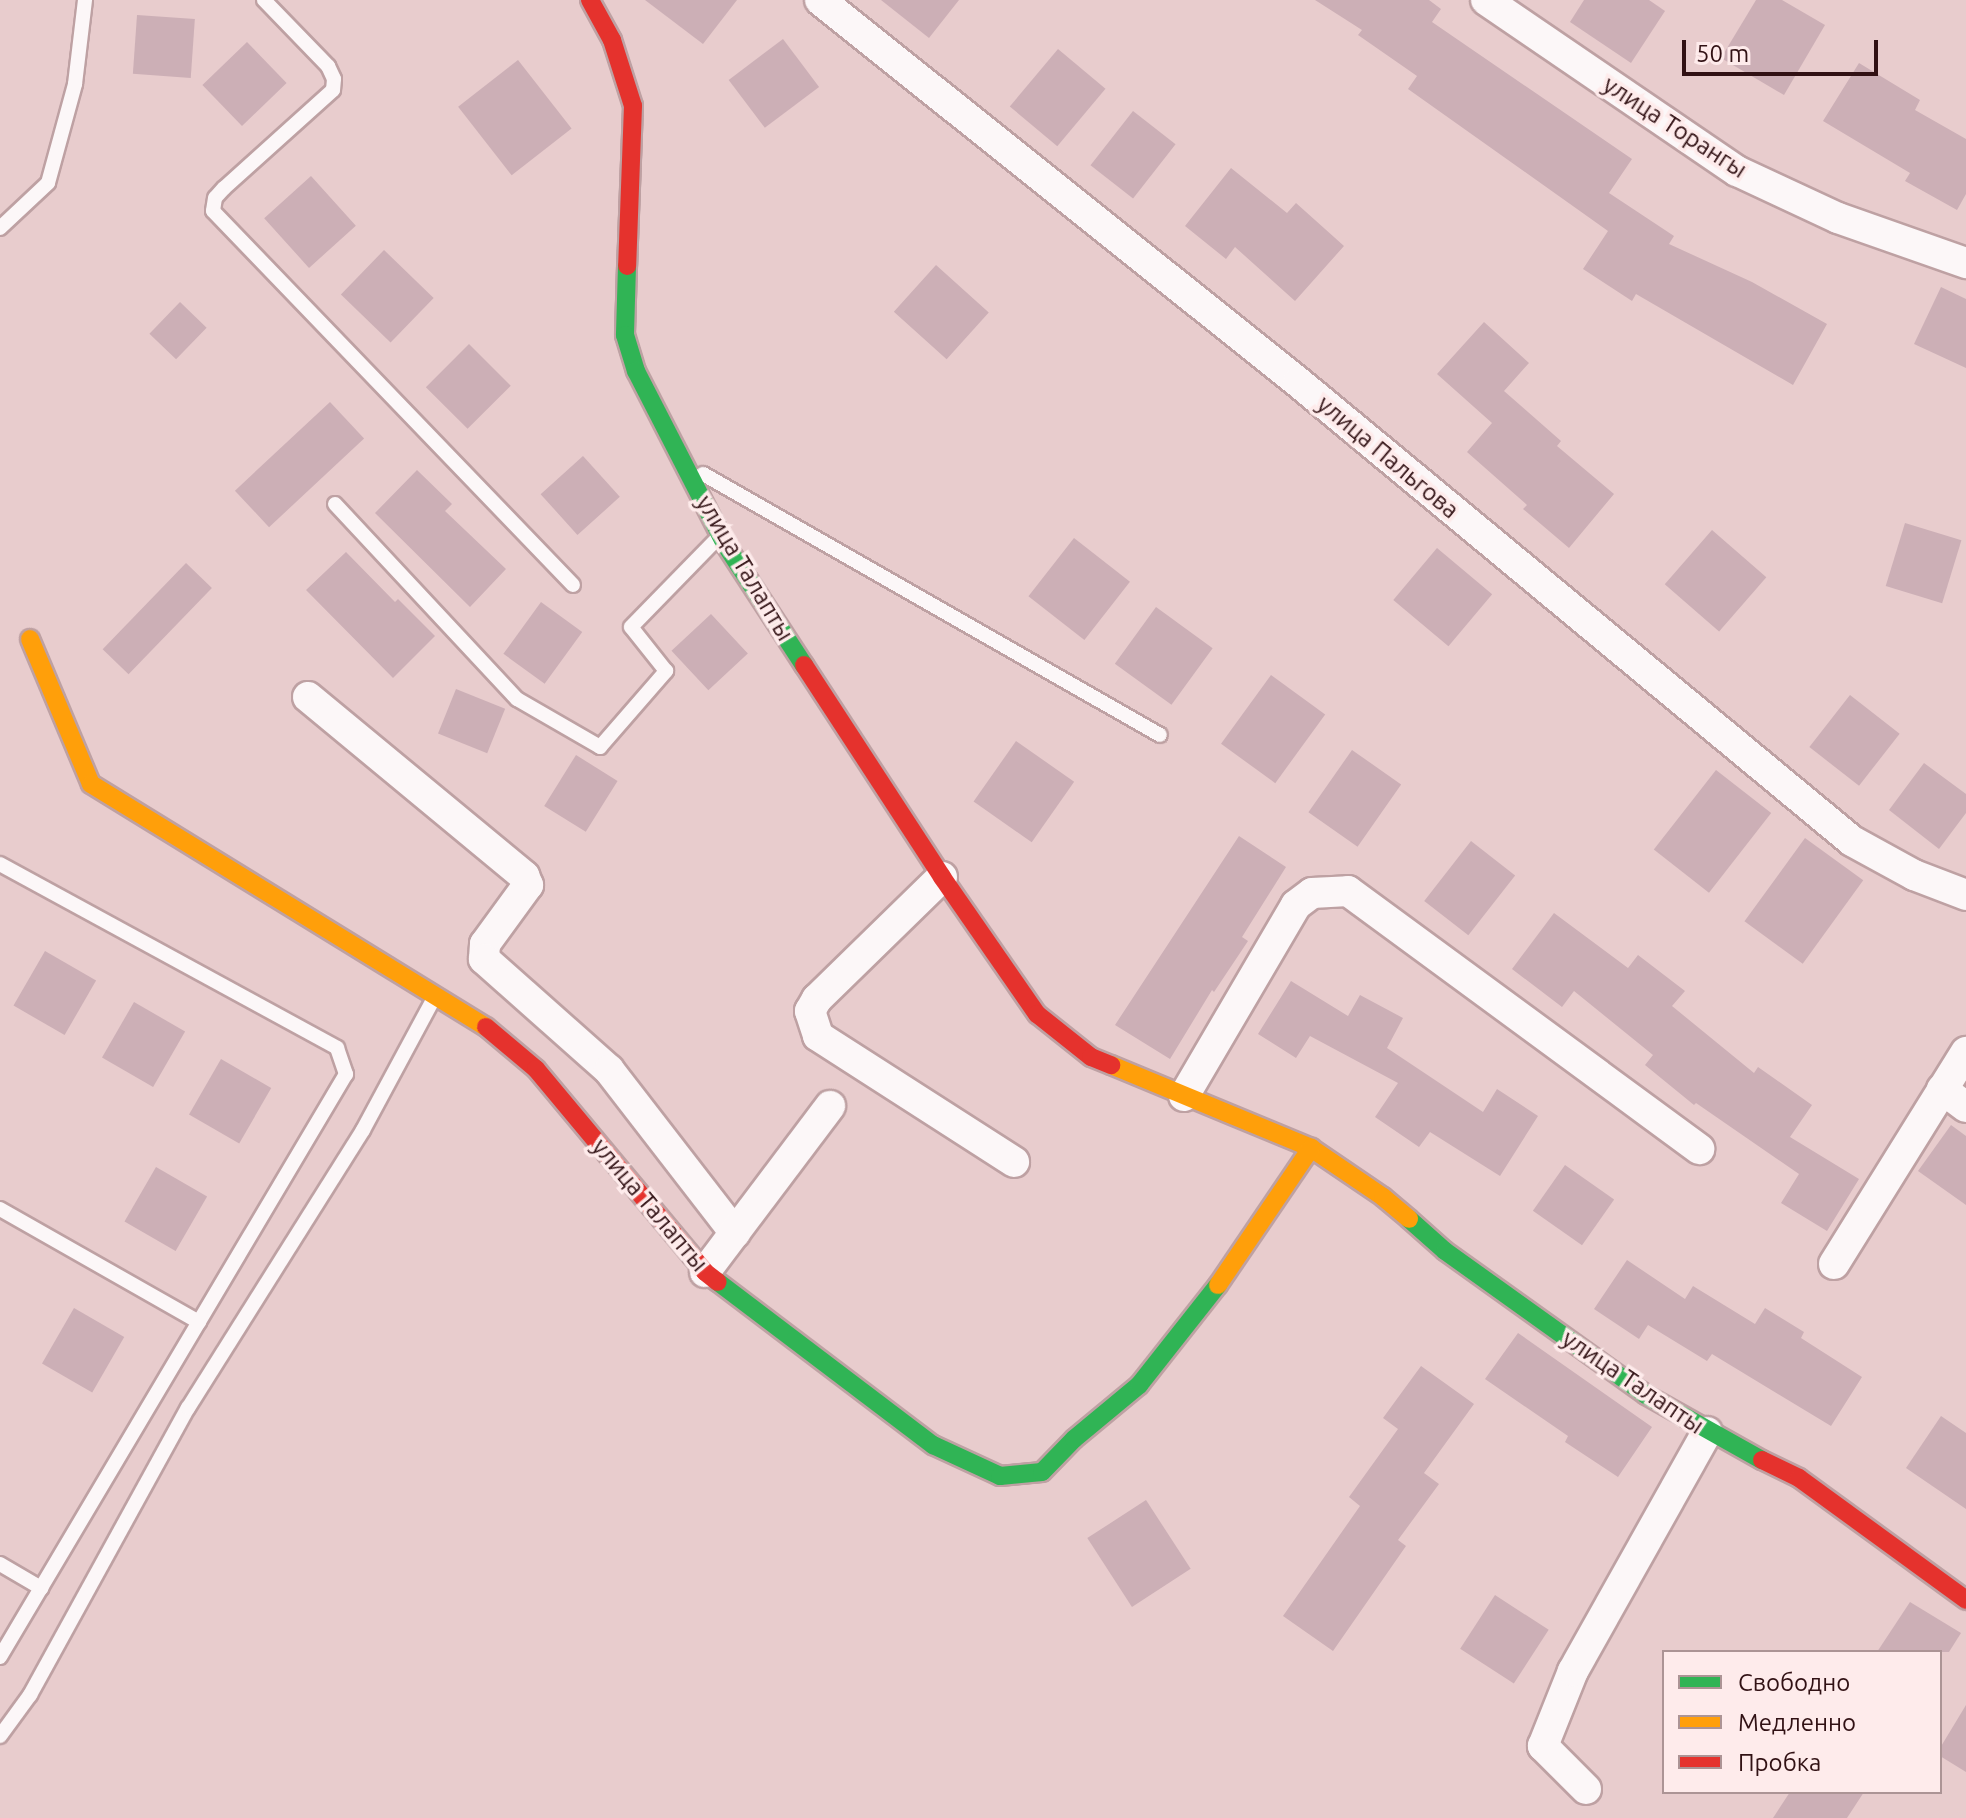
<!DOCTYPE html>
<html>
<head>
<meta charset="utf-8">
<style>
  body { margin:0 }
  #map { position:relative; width:1966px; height:1818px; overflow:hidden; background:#e8cccd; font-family:Ubuntu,sans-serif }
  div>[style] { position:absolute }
  .building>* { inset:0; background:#ccafb6; transform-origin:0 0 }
  .roads { filter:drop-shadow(2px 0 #bea1a3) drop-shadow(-2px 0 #bea1a3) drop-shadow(0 2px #bea1a3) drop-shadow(0 -2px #bea1a3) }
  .lane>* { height:14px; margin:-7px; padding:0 7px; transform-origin:7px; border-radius:7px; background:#fcf7f8 }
  .street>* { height:30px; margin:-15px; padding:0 15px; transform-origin:15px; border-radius:15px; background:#fcf7f8 }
  .fast>* { height:18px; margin:-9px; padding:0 9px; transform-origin:9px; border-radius:9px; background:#30b455 }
  .slow>* { height:18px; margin:-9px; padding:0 9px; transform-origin:9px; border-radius:9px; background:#ff9f0a }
  .jam>* { height:18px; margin:-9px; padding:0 9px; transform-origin:9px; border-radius:9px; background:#e5322d }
  span { translate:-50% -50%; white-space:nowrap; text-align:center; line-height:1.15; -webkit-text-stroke:7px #feebeb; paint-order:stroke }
  .street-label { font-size:24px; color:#311114 }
  .legend { position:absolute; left:1662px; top:1650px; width:280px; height:144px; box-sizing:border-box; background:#feebeb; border:2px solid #ac9495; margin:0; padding:10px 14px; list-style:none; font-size:24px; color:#311114 }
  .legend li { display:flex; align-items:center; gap:16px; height:40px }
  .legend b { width:40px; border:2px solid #ac9495 }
  .scale { position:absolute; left:1682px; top:40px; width:196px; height:36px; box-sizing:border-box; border:4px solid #311114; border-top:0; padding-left:10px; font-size:24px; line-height:28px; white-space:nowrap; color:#311114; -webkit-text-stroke:6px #feebeb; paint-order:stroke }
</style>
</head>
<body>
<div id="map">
  <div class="building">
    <i style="clip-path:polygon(645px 0,737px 0,703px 44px)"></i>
    <i style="clip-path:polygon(881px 0,959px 0,929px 38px)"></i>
    <i style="clip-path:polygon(1315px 0,1429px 0,1441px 9px,1432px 22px,1632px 159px,1609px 193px,1674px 236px,1669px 244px,1752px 282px,1827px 324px,1793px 385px,1636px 294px,1632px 301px,1583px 269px,1608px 231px,1408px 89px,1417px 76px,1358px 35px,1362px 30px)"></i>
    <i style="clip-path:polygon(1584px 0,1649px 0,1665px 11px,1631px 63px,1570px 22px)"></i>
    <i style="clip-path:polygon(1756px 0,1782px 0,1825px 25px,1784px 95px,1721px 58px)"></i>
    <i style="left:137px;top:15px;width:58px;height:59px;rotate:4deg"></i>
    <i style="left:783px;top:39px;width:60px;height:68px;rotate:53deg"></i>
    <i style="left:247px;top:42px;width:57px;height:62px;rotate:46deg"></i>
    <i style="left:1058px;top:49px;width:62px;height:75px;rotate:40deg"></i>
    <i style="left:518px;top:60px;width:87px;height:76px;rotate:52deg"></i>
    <i style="clip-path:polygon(1859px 63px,1920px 100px,1915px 110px,1966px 139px,1966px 194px,1957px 210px,1905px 181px,1910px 173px,1823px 121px)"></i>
    <i style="left:1133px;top:111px;width:54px;height:69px;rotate:38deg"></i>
    <i style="clip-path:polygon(1231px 168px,1287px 213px,1296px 203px,1344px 246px,1295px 301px,1235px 247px,1226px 259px,1185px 226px)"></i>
    <i style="left:311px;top:176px;width:67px;height:63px;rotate:48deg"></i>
    <i style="left:384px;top:250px;width:69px;height:62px;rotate:44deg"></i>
    <i style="left:936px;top:265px;width:71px;height:63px;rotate:42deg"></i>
    <i style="clip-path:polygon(1941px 287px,1966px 299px,1966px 368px,1914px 344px)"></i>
    <i style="left:180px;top:302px;width:37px;height:44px;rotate:44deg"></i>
    <i style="clip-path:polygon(1484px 322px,1529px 363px,1504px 391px,1561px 441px,1557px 446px,1614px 494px,1569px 548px,1523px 509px,1527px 505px,1467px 452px,1492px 423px,1437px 374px)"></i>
    <i style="left:469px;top:344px;width:59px;height:61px;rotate:45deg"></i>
    <i style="left:330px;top:402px;width:50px;height:130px;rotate:47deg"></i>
    <i style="left:583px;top:456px;width:55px;height:57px;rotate:48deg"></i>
    <i style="clip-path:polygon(417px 470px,452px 504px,445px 511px,506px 569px,470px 607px,375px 513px)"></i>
    <i style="left:1905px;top:523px;width:59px;height:66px;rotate:17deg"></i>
    <i style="left:1712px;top:530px;width:72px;height:72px;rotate:41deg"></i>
    <i style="left:1074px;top:538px;width:71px;height:74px;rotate:38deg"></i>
    <i style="left:1437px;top:548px;width:72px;height:68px;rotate:40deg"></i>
    <i style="clip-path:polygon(346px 552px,395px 602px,398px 599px,435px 636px,393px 678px,306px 590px)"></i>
    <i style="left:186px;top:563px;width:36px;height:120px;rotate:44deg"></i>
    <i style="left:541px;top:602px;width:51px;height:64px;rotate:36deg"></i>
    <i style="left:1156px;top:607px;width:70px;height:70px;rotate:36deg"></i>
    <i style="left:711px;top:614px;width:54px;height:54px;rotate:47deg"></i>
    <i style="left:1271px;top:675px;width:67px;height:85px;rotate:36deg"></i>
    <i style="left:456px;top:689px;width:53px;height:48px;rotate:22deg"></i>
    <i style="left:1850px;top:695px;width:63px;height:66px;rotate:38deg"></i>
    <i style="left:1016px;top:741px;width:71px;height:74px;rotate:35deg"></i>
    <i style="left:1352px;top:750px;width:60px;height:76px;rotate:35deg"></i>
    <i style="left:576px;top:755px;width:49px;height:60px;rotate:32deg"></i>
    <i style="clip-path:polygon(1924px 763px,1966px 794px,1966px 813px,1939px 849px,1889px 810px)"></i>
    <i style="left:1716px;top:770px;width:70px;height:101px;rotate:38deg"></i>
    <i style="clip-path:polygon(1239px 836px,1286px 867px,1242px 937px,1248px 941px,1214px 992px,1212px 990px,1170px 1059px,1115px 1025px)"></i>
    <i style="left:1805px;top:838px;width:72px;height:103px;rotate:36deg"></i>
    <i style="left:1471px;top:841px;width:56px;height:76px;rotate:38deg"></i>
    <i style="clip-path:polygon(1554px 913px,1628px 968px,1638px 955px,1685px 991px,1672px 1006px,1754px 1073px,1758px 1067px,1812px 1105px,1790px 1137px,1859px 1179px,1827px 1231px,1781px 1203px,1799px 1174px,1696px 1103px,1694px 1105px,1645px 1065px,1653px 1055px,1574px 991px,1562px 1007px,1512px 969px)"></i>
    <i style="left:45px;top:951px;width:59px;height:63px;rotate:30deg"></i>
    <i style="clip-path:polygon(1291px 981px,1348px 1016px,1360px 995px,1403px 1018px,1387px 1048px,1483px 1112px,1497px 1089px,1538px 1116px,1500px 1176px,1430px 1132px,1419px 1147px,1375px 1117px,1398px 1083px,1310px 1036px,1296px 1058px,1258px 1034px)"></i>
    <i style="left:134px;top:1002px;width:59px;height:64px;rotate:30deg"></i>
    <i style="left:221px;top:1059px;width:58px;height:64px;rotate:30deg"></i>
    <i style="clip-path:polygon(1951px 1125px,1966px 1136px,1966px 1205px,1918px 1171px)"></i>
    <i style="left:1565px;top:1165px;width:60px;height:56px;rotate:35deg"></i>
    <i style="left:156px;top:1167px;width:59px;height:63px;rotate:30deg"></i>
    <i style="clip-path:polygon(1627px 1260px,1685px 1299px,1693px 1286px,1755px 1324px,1765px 1308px,1804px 1332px,1801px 1338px,1862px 1377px,1831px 1426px,1712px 1354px,1707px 1361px,1648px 1325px,1639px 1339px,1594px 1309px)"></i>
    <i style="left:74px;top:1308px;width:58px;height:64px;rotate:30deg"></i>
    <i style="clip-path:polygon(1518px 1333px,1652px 1427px,1618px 1477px,1565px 1442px,1568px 1436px,1485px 1379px)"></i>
    <i style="clip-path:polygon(1421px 1366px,1474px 1404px,1424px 1473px,1439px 1484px,1398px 1540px,1406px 1546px,1333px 1651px,1283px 1616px,1360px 1506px,1349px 1497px,1398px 1429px,1383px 1418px)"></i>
    <i style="clip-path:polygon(1941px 1416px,1966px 1433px,1966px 1509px,1906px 1468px)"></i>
    <i style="left:1146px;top:1500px;width:82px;height:70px;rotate:57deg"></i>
    <i style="left:1495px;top:1595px;width:64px;height:64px;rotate:33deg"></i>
    <i style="clip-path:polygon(1910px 1602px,1961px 1633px,1949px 1652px,1877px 1652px)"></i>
    <i style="clip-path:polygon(1966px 1705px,1966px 1772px,1940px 1756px,1940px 1748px)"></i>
    <i style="clip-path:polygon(1790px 1792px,1864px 1792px,1847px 1818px,1773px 1818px)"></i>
  </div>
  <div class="roads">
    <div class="lane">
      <i style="left:264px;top:0;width:92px;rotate:45.9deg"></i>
      <i style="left:328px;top:66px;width:14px;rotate:65deg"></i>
      <i style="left:334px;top:79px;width:11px;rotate:95deg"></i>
      <i style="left:333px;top:90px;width:147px;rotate:138deg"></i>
      <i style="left:224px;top:188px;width:13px;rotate:132deg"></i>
      <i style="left:215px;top:198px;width:13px;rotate:99deg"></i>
      <i style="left:213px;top:211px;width:519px;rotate:46.09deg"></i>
      <i style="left:0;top:228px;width:66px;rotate:-43.2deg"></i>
      <i style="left:48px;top:183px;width:103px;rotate:-74.7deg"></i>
      <i style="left:75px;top:84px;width:85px;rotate:-83.2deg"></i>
      <i style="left:703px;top:474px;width:526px;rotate:29.73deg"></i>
      <i style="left:335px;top:504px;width:267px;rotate:47deg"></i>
      <i style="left:517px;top:699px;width:96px;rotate:30deg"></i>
      <i style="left:600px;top:747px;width:101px;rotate:-49deg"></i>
      <i style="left:666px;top:671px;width:56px;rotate:-128.5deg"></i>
      <i style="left:631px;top:627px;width:123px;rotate:-45.7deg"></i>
      <i style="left:0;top:864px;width:384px;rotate:28.6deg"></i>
      <i style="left:337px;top:1048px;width:28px;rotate:71deg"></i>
      <i style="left:346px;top:1074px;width:678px;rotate:120.69deg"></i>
      <i style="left:0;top:1209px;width:229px;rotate:29.6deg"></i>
      <i style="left:0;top:1564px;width:48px;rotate:30.3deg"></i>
      <i style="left:0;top:1736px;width:51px;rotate:-53.8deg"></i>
      <i style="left:30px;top:1695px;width:328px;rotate:-61.2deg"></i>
      <i style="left:188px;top:1408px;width:328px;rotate:-57.8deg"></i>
      <i style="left:363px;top:1130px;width:148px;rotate:-61.7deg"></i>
    </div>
    <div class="street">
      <i style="left:820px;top:0;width:612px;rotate:38.63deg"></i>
      <i style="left:1298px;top:382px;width:719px;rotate:39.64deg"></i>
      <i style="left:1852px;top:841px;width:71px;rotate:28.7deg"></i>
      <i style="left:1914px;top:875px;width:56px;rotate:21deg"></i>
      <i style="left:1486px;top:0;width:304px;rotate:34.3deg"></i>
      <i style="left:1737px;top:171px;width:111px;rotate:25deg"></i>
      <i style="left:1838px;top:218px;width:136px;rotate:19.4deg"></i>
      <i style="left:308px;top:697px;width:281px;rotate:39.6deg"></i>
      <i style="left:524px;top:876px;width:10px;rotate:66deg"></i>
      <i style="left:528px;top:885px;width:73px;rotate:126.1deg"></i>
      <i style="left:485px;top:944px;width:15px;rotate:94deg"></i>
      <i style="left:484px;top:959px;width:167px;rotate:41.6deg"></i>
      <i style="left:609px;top:1070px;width:206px;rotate:52.3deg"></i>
      <i style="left:942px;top:877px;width:175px;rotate:135.7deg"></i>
      <i style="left:817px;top:999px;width:14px;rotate:120deg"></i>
      <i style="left:810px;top:1011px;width:26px;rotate:72deg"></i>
      <i style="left:818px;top:1036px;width:233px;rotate:32.7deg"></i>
      <i style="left:1942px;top:1089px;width:30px;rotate:37deg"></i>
      <i style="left:1184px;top:1096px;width:221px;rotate:-59.6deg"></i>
      <i style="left:1296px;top:905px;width:20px;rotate:-37deg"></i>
      <i style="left:1312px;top:893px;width:36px;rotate:-3deg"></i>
      <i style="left:1348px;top:891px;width:436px;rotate:36.3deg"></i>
      <i style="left:1834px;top:1264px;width:250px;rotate:-58.1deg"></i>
      <i style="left:705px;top:1272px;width:208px;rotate:-53deg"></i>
      <i style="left:1586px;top:1789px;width:61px;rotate:-135deg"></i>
      <i style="left:1543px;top:1746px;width:81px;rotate:-68.2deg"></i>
      <i style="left:1573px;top:1671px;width:274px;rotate:-60.7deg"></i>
    </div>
    <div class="fast">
      <i style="left:627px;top:266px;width:69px;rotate:91.7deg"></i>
      <i style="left:625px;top:335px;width:38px;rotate:73deg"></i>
      <i style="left:636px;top:371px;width:195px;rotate:62.8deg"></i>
      <i style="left:725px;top:544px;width:145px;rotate:56.9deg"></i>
      <i style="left:1409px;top:1219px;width:48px;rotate:41.6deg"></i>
      <i style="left:1445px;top:1251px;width:247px;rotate:35.6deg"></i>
      <i style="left:1646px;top:1395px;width:133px;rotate:29.3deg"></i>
      <i style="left:718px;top:1282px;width:270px;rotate:37.2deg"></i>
      <i style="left:933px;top:1445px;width:74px;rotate:24.8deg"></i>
      <i style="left:1000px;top:1476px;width:42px;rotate:-5.4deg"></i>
      <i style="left:1042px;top:1472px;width:46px;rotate:-45.9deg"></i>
      <i style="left:1074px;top:1439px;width:85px;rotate:-39.7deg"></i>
      <i style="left:1139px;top:1385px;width:127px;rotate:-51.7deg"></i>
    </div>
    <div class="slow">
      <i style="left:30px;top:639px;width:157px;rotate:67.2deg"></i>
      <i style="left:91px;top:784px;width:464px;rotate:31.6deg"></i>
      <i style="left:1111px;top:1065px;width:217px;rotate:22.5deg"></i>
      <i style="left:1311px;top:1148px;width:87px;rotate:34.2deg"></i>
      <i style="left:1383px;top:1197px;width:34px;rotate:40deg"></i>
      <i style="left:1218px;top:1285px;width:166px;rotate:-55.8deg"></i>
    </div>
    <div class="jam">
      <i style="left:590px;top:0;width:46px;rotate:61.2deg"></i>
      <i style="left:612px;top:40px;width:69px;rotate:72.3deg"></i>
      <i style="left:633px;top:106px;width:160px;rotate:92.1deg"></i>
      <i style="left:804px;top:665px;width:253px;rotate:56.9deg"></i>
      <i style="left:942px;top:877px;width:167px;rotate:55.3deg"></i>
      <i style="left:1037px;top:1014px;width:69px;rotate:38.5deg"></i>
      <i style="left:1091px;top:1057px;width:22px;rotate:22deg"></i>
      <i style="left:486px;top:1027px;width:65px;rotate:40deg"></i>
      <i style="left:536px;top:1069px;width:264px;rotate:50.2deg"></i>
      <i style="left:705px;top:1272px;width:16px;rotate:38deg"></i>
      <i style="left:1762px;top:1460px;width:41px;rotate:25.9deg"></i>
      <i style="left:1799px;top:1478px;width:207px;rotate:36.1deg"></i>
    </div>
  </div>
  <div class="street-label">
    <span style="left:1675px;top:127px;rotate:33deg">улица Торангы</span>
    <span style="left:1388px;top:457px;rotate:40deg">улица Пальгова</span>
    <span style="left:745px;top:568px;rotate:59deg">улица Талапты</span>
    <span style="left:650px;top:1205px;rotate:50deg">улица Талапты</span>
    <span style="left:1633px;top:1382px;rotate:34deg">улица Талапты</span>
  </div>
  <ul class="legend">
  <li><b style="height:10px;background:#30b455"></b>Свободно</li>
  <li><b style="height:10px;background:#ff9f0a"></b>Медленно</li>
  <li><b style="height:10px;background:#e5322d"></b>Пробка</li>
  </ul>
  <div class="scale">50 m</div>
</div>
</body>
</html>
